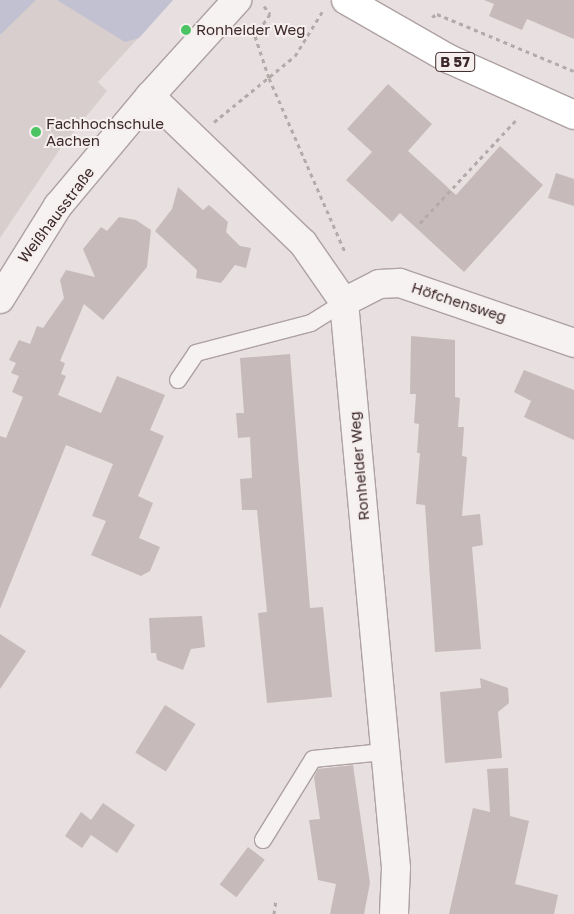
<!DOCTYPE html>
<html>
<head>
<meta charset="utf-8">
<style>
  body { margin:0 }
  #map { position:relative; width:574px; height:914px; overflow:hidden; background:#e7dfe0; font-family:"Golos Text",sans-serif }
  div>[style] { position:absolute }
  .built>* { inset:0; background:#d9cece }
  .green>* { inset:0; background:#c2c1d1 }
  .building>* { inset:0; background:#c7baba; transform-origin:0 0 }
  .path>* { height:3px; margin-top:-1.5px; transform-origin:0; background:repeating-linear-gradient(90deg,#b4aaaa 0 4px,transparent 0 8px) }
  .roads { filter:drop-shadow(1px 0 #aea1a2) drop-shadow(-1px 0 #aea1a2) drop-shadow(0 1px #aea1a2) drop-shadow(0 -1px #aea1a2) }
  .service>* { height:16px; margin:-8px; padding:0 8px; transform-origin:8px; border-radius:8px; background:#f6f2f2 }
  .minor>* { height:28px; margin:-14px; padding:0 14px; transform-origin:14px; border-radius:14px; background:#f6f2f2 }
  .primary>* { height:28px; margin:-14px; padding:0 14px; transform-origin:14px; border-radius:14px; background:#fff }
  .dots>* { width:14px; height:14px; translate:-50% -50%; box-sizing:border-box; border:2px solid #f5efef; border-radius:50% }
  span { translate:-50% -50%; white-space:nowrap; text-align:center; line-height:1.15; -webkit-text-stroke:4px #f5efef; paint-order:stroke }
  .shield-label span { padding:1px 4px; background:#f5efef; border:1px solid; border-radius:4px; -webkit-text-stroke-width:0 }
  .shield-label { font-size:14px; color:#3e292a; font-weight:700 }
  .poi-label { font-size:15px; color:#3e292a }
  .left { translate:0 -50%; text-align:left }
  .street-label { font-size:15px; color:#3e292a }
</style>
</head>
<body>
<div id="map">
  <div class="built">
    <i style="clip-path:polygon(0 0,173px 0,98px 82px,107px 91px,62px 146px,0 238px)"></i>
  </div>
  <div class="green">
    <i style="clip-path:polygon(0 0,36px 0,0 35px)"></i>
    <i style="clip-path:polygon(57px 0,173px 0,139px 38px,125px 42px)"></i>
  </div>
  <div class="building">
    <i style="clip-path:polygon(484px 0,574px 0,574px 39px,527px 19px,522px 30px,489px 16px,494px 4px)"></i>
    <i style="clip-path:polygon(388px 84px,432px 124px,408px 151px,456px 195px,500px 146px,543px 185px,464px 272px,400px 213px,392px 222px,346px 180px,372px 152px,347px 129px)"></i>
    <i style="clip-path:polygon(556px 173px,574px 179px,574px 206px,548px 198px)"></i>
    <i style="clip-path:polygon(178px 187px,203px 210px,209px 205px,228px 222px,226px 232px,240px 246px,251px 248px,246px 268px,235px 265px,221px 283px,196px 278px,197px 270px,155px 231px,172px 209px)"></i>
    <i style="clip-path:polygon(119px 217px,136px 220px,151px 230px,147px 267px,103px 320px,84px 304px,60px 361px,65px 363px,61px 374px,66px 376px,58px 395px,101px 413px,117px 376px,165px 395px,150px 430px,164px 436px,138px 496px,153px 503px,139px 538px,160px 547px,150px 571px,141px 576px,91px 555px,106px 521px,92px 516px,113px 464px,66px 445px,0 609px,0 436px,6px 438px,23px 397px,12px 392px,19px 376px,11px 373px,16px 363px,9px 360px,19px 340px,30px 344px,37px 326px,43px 328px,64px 298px,60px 280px,66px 270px,95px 277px,83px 249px,101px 227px,107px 231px)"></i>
    <i style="clip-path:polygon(411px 336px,455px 340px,455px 397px,460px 398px,458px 427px,464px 427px,462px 456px,467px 457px,462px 516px,480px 514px,483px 545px,472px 547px,481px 649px,435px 652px,425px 505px,416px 504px,420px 453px,417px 453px,419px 424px,414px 423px,416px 394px,410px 394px)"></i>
    <i style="clip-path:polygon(290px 354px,310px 608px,323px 607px,332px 697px,267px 703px,258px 613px,267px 612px,257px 510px,242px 510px,240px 479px,252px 478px,250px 437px,238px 438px,236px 413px,244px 413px,240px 358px)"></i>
    <i style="clip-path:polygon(524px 370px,574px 390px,574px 440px,524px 417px,531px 401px,514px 392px)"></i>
    <i style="clip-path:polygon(202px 616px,205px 647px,191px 649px,183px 670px,157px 660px,156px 653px,151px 653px,149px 618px)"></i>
    <i style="clip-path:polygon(0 634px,26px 651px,0 689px)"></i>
    <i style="clip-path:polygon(480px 678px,508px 688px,509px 703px,498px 712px,502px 758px,445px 763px,440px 692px,481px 688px)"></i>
    <i style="left:165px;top:705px;width:36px;height:56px;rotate:32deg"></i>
    <i style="clip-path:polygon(353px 765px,370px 883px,364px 914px,330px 914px,336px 884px,318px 880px,309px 820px,320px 819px,314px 777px,318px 769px)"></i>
    <i style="clip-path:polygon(508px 768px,510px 816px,529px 821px,515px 884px,558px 895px,554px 914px,449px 914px,473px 808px,490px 812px,487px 769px)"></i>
    <i style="clip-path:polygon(103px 803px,135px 825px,117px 853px,91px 835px,82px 848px,65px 836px,81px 812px,91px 820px)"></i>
    <i style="left:248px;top:847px;width:21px;height:47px;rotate:37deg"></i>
  </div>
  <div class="path">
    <i style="left:264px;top:6px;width:10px;rotate:53deg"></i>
    <i style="left:270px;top:14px;width:27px;rotate:124deg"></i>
    <i style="left:255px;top:36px;width:44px;rotate:71.6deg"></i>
    <i style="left:269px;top:78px;width:190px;rotate:66.4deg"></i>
    <i style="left:432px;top:17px;width:6px;rotate:-31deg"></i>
    <i style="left:437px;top:14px;width:148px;rotate:22.6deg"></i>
    <i style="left:214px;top:122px;width:104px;rotate:-39.2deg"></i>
    <i style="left:295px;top:56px;width:52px;rotate:-58.5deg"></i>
    <i style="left:420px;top:223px;width:144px;rotate:-47deg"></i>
    <i style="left:274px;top:914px;width:15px;rotate:-82deg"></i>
  </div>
  <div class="roads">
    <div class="service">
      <i style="left:178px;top:380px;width:32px;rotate:-56deg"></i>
      <i style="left:196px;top:353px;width:119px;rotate:-14.6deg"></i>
      <i style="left:311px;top:323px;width:39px;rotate:-32deg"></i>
      <i style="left:263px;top:840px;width:95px;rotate:-58.3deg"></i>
      <i style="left:313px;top:759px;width:71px;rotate:-5.6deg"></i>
    </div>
    <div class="minor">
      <i style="left:150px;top:96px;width:212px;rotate:43.9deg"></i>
      <i style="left:303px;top:243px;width:72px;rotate:55.2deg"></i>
      <i style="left:344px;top:302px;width:568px;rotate:84.75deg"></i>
      <i style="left:396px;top:868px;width:46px;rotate:92.5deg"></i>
      <i style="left:0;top:299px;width:110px;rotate:-58.1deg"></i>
      <i style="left:58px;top:206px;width:143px;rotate:-50.1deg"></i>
      <i style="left:150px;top:96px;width:130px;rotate:-47.8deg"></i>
      <i style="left:344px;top:302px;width:39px;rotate:-27deg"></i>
      <i style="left:379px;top:284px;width:21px;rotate:-3deg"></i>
      <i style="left:400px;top:283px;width:184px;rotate:19deg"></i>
    </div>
    <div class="primary">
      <i style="left:346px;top:0;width:119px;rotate:29.8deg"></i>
      <i style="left:449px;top:59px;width:137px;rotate:24.1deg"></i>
    </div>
  </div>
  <div class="dots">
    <i style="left:186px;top:30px;background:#4dc463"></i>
    <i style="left:36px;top:132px;background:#4dc463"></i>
  </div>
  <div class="shield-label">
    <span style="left:455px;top:62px">B 57</span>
  </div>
  <div class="poi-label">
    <span class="left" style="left:196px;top:30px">Ronheider Weg</span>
    <span class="left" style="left:46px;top:132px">Fachhochschule<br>Aachen</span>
  </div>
  <div class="street-label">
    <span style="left:56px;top:215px;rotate:-53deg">Weißhausstraße</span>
    <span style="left:459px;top:302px;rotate:18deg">Höfchensweg</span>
    <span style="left:359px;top:466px;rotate:-95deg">Ronheider Weg</span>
  </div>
</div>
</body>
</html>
